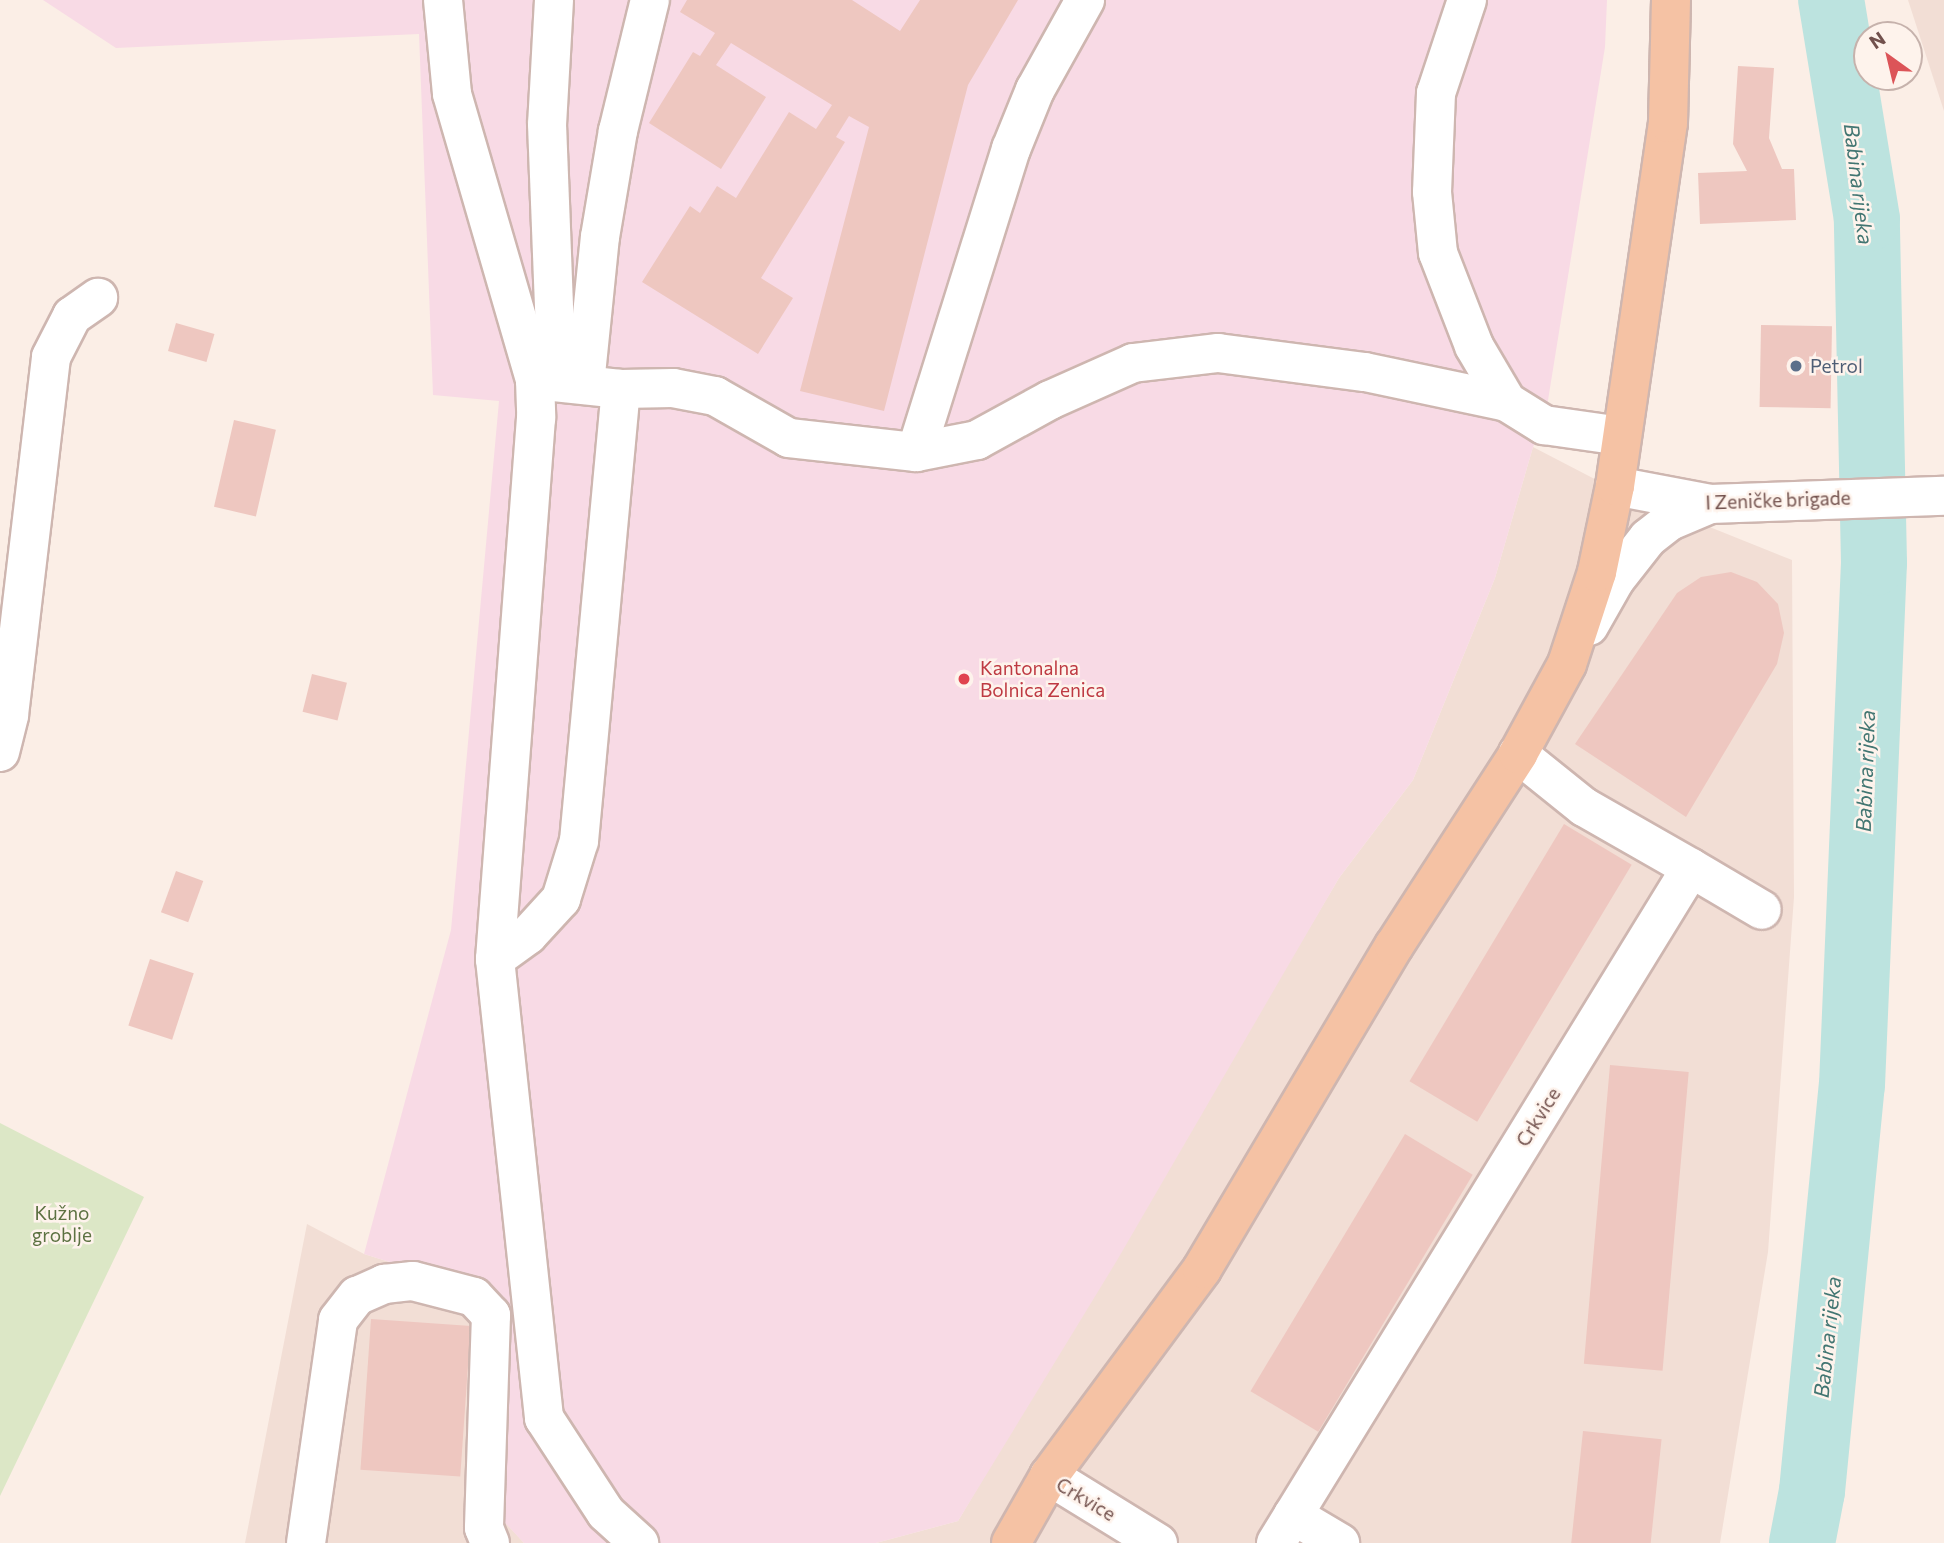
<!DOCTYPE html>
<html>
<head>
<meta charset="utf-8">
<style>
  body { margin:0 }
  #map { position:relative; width:1944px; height:1543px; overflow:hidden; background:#fbeee6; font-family:Commissioner,sans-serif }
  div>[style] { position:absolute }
  .residential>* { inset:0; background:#f2ded5 }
  .medical>* { inset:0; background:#f8dae5 }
  .green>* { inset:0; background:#dce7c6 }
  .river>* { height:66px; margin:-33px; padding:0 33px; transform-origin:33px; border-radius:33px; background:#bce3df }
  .building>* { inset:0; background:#eec7c0; transform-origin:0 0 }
  .roads { filter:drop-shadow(2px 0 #ceb6b0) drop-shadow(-2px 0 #ceb6b0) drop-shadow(0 2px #ceb6b0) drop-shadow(0 -2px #ceb6b0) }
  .minor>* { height:38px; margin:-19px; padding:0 19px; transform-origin:19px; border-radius:19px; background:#fff }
  .major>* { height:38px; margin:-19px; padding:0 19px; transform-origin:19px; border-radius:19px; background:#f5c2a4 }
  .dots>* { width:19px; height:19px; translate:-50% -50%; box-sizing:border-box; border:4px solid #fef3ec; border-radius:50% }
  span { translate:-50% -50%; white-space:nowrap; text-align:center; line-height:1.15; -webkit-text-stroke:5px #fef3ec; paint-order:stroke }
  .service-label { font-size:19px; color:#4e5e75 }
  .left { translate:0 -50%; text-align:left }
  .street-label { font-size:19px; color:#72514d }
  .health-label { font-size:19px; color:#be3a42 }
  .park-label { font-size:19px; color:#5d7242 }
  .water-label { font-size:21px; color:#427672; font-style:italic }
  .north { position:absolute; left:1853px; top:21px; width:70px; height:70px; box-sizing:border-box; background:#fef3ec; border:2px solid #c6b2ac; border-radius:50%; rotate:326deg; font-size:19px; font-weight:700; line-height:28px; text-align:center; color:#72514d }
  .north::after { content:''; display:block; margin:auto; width:24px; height:32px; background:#dc5458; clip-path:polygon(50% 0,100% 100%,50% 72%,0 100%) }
</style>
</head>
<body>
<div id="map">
  <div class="residential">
    <i style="clip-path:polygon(1908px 0,1944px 0,1944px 111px)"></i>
    <i style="clip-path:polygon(1533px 447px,1610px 487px,1792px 560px,1794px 897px,1768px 1252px,1720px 1543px,876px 1543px,958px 1521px,1339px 878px,1413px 780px,1495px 578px)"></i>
    <i style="clip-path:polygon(307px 1224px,364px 1254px,492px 1294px,492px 1508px,524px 1543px,245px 1543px)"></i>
  </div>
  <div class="medical">
    <i style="clip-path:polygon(43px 0,1607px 0,1605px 47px,1544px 425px,1533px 447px,1495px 578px,1413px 780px,1339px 878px,1116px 1262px,958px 1521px,876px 1543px,524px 1543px,492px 1509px,492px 1294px,364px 1254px,451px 930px,499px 401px,433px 395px,419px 34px,116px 48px)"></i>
  </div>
  <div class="green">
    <i style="clip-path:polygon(0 1123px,144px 1197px,0 1496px)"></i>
  </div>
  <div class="river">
    <i style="left:1802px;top:1543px;width:53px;rotate:-79.1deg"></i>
    <i style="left:1812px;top:1491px;width:408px;rotate:-84.4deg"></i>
    <i style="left:1852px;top:1085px;width:522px;rotate:-87.59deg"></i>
    <i style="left:1874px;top:563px;width:344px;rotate:-91.2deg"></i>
    <i style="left:1867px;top:219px;width:222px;rotate:-99.3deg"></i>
  </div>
  <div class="building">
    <i style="clip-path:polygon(687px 0,852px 0,900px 31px,920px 0,1018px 0,968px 85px,884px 411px,800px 391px,869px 127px,849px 116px,836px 137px,845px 142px,761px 278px,793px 298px,758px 354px,642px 282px,690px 206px,700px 213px,717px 186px,736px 198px,789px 112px,816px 129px,832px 105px,731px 43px,716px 65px,766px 97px,721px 169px,649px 123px,693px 52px,700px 56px,715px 33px,680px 12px)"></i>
    <i style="clip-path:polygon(1738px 66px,1774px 68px,1769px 138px,1782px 169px,1794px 169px,1796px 220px,1700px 224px,1698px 173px,1747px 171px,1733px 144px)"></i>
    <i style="left:176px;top:323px;width:40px;height:29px;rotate:16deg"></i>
    <i style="left:1761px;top:325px;width:71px;height:82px;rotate:1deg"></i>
    <i style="left:234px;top:420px;width:43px;height:89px;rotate:13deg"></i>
    <i style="clip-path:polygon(1731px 572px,1757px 582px,1778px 604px,1784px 633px,1777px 664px,1686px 817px,1575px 744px,1677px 593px,1701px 577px)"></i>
    <i style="left:312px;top:674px;width:36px;height:39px;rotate:14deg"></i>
    <i style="left:1564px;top:824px;width:79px;height:300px;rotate:31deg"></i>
    <i style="left:176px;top:871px;width:29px;height:44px;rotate:20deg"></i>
    <i style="left:150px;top:959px;width:46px;height:70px;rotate:18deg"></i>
    <i style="left:1610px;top:1065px;width:79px;height:300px;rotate:5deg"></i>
    <i style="left:1405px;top:1134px;width:79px;height:300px;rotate:31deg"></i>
    <i style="left:371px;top:1319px;width:100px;height:151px;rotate:4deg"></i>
    <i style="left:1583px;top:1431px;width:79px;height:113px;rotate:6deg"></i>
  </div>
  <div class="roads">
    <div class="minor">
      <i style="left:443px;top:0;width:94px;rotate:84.5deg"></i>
      <i style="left:452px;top:94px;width:298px;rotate:73.8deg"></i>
      <i style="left:535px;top:380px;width:38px;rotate:88deg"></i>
      <i style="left:536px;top:418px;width:543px;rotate:94.33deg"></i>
      <i style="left:495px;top:959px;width:462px;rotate:83.9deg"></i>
      <i style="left:544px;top:1418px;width:113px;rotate:56.9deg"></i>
      <i style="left:606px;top:1513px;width:45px;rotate:42.3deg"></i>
      <i style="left:554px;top:0;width:124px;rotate:93.2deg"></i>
      <i style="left:547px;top:124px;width:258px;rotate:87.8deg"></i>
      <i style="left:1467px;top:0;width:98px;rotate:108.4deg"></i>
      <i style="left:1436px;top:93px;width:99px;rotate:92.3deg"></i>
      <i style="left:1432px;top:192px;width:61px;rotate:84.4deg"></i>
      <i style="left:1438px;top:253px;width:100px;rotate:68.8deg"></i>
      <i style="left:1474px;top:346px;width:65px;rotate:59.5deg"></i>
      <i style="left:535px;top:380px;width:86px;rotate:6deg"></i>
      <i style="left:621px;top:389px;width:52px;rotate:-1.1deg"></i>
      <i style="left:673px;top:388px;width:43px;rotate:10.8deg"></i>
      <i style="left:715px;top:396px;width:85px;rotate:29.6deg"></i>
      <i style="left:789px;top:438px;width:128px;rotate:6.3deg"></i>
      <i style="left:916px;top:452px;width:62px;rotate:-11.1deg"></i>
      <i style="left:977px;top:440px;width:83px;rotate:-28.7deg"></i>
      <i style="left:1050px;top:400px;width:91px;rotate:-24deg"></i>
      <i style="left:1133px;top:363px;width:86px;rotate:-6.7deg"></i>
      <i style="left:1218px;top:353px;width:148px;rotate:7.4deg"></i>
      <i style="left:1365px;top:372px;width:145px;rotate:11.9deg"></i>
      <i style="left:1507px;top:402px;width:44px;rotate:31.9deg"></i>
      <i style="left:1544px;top:425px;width:78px;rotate:8.1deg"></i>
      <i style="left:585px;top:384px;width:148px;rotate:-84.2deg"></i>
      <i style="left:600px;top:237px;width:108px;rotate:-80.4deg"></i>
      <i style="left:618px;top:131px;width:135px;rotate:-76.3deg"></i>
      <i style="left:916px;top:452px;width:318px;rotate:-72.6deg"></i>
      <i style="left:1011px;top:149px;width:64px;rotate:-67.9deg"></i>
      <i style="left:1035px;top:90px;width:103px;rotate:-60.9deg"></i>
      <i style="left:1615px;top:486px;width:97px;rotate:10.7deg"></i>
      <i style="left:1710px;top:504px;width:234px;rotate:-2deg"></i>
      <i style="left:1589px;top:626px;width:53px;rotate:-60.5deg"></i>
      <i style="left:1615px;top:580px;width:53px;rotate:-51.8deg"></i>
      <i style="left:1648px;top:538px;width:28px;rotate:-38deg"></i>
      <i style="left:1670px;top:521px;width:43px;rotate:-23deg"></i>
      <i style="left:0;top:752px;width:38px;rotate:-76deg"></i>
      <i style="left:9px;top:715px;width:360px;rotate:-83.3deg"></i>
      <i style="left:51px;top:357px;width:46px;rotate:-62.9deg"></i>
      <i style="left:72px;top:316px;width:32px;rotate:-35deg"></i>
      <i style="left:1691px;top:868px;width:82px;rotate:30.6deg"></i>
      <i style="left:495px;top:959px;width:41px;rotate:-36deg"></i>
      <i style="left:528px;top:935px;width:49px;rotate:-47.5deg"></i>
      <i style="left:561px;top:899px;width:61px;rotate:-72.8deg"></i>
      <i style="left:579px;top:841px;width:454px;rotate:-84.7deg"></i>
      <i style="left:1049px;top:1476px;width:128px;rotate:31.6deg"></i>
      <i style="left:1293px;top:1515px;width:55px;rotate:30.8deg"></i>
      <i style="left:306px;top:1543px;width:225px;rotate:-81.8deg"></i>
      <i style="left:338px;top:1320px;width:31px;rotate:-52deg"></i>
      <i style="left:357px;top:1296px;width:30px;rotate:-24deg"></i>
      <i style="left:384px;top:1284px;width:29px;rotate:-6deg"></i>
      <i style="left:413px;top:1281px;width:63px;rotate:14.7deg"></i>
      <i style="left:474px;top:1297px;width:25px;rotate:47deg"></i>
      <i style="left:491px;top:1315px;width:213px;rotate:91.9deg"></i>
      <i style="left:484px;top:1528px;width:16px;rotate:68deg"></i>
      <i style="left:1276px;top:1543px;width:792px;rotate:-58.42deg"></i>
      <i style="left:1691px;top:868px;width:123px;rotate:-150.3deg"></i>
      <i style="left:1584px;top:807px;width:85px;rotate:-141.2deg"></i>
    </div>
    <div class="major">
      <i style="left:1011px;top:1543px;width:77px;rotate:-60.4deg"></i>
      <i style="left:1049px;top:1476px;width:257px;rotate:-53.5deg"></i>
      <i style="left:1202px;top:1269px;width:376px;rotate:-59.3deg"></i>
      <i style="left:1394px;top:946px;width:229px;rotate:-57.1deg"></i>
      <i style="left:1518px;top:754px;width:102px;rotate:-61.4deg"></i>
      <i style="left:1567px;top:664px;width:97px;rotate:-71.9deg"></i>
      <i style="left:1597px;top:572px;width:88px;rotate:-78.2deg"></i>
      <i style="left:1615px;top:486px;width:367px;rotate:-81.7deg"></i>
      <i style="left:1668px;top:123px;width:123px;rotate:-88.6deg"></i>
    </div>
  </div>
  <div class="dots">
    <i style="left:1796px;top:366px;background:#5c6f8a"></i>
    <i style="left:964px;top:679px;background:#e0444e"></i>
  </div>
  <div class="service-label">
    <span class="left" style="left:1810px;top:366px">Petrol</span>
  </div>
  <div class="street-label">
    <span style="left:1778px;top:500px;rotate:-2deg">I Zeničke brigade</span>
    <span style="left:1538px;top:1117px;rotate:-58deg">Crkvice</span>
    <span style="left:1086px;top:1499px;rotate:31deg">Crkvice</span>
  </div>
  <div class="health-label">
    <span class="left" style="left:980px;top:679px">Kantonalna<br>Bolnica Zenica</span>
  </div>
  <div class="park-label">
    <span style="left:62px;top:1224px">Kužno<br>groblje</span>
  </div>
  <div class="water-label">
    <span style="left:1859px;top:184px;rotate:83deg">Babina rijeka</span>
    <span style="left:1865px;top:771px;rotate:-88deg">Babina rijeka</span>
    <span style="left:1827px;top:1337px;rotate:-84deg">Babina rijeka</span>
  </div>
  <div class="north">N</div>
</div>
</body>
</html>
